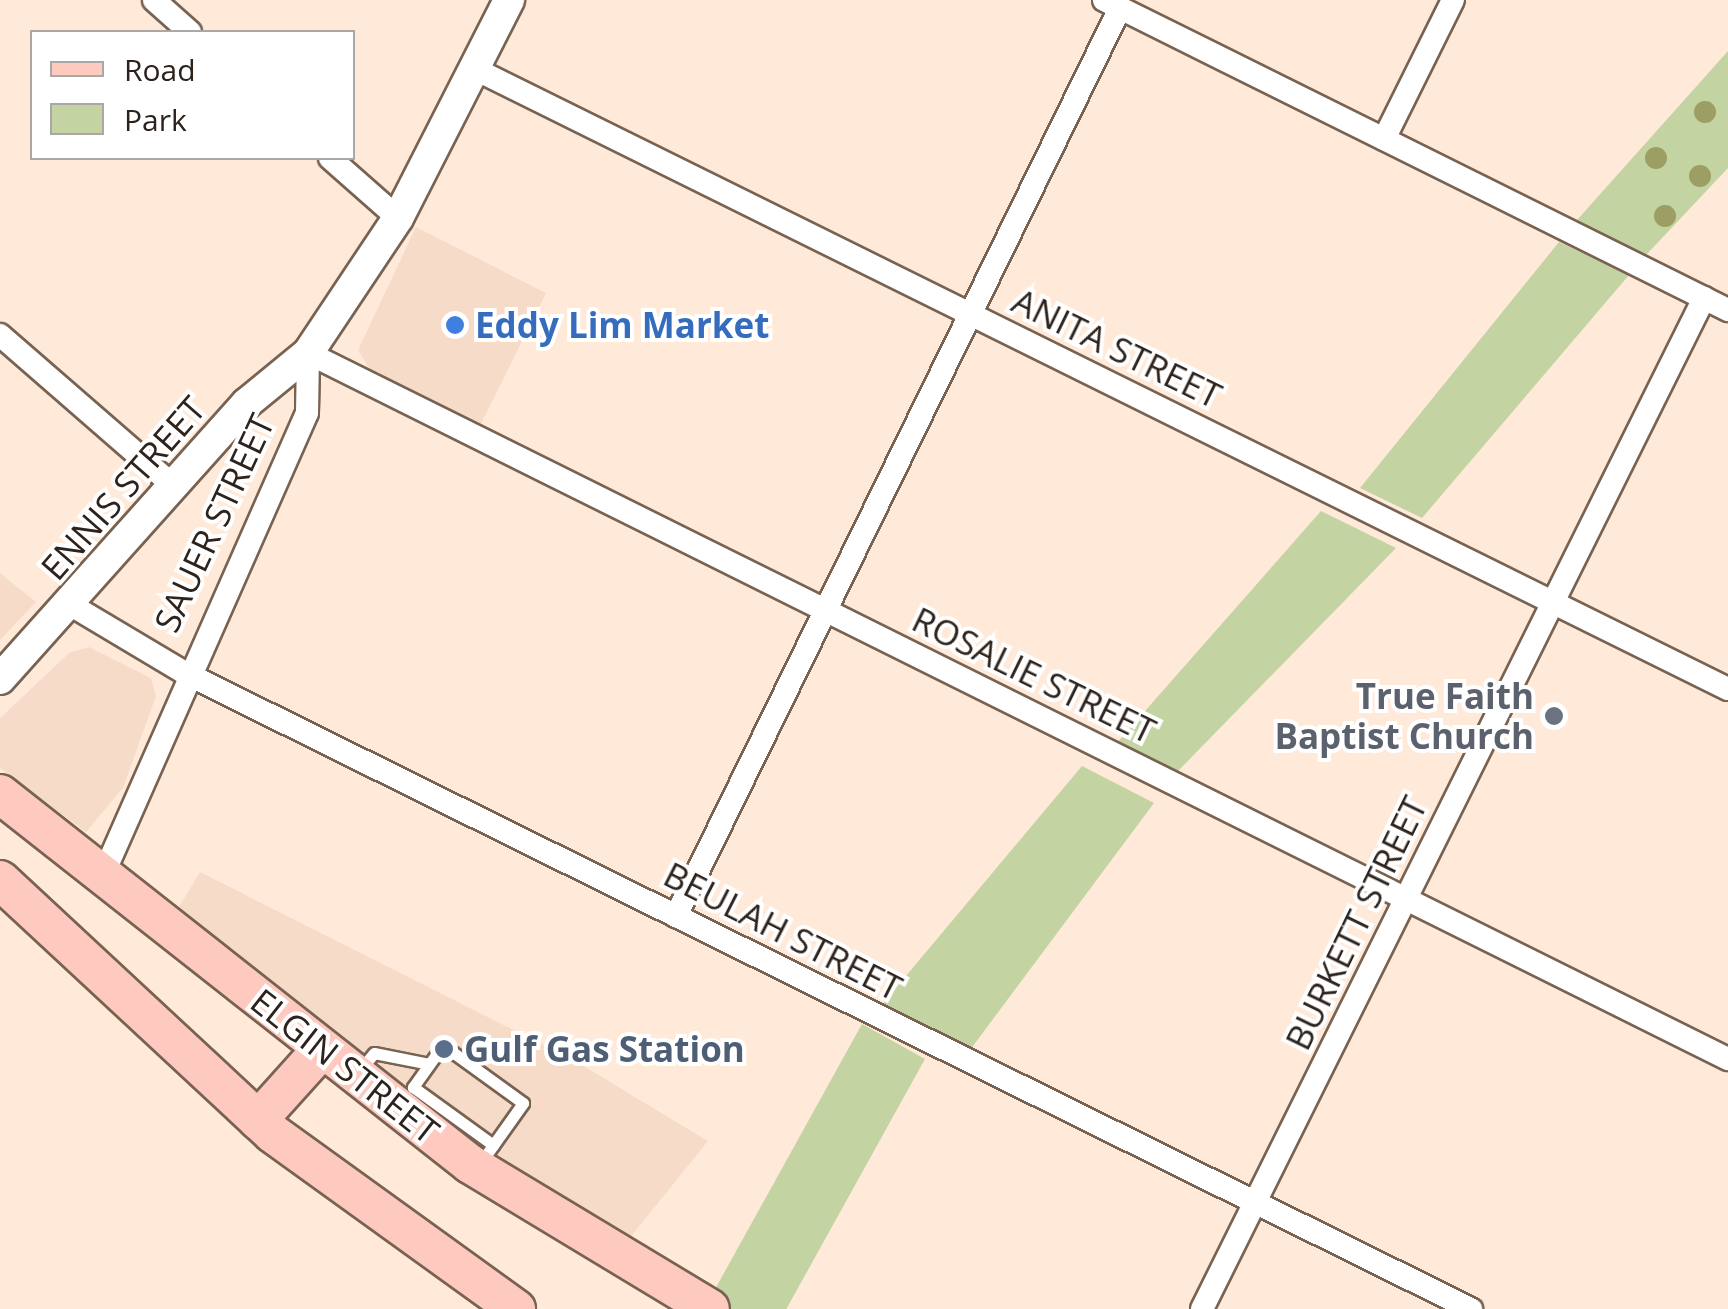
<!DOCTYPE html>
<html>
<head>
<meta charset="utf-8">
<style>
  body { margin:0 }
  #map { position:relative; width:1728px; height:1309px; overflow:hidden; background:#ffeada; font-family:"Open Sans",sans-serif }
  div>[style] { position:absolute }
  .built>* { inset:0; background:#f6dcc8 }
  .green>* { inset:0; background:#c3d3a2; transform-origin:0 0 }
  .roads { filter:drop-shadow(2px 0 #786251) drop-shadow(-2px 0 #786251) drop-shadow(0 2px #786251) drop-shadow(0 -2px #786251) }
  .service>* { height:11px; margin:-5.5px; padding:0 5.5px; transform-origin:5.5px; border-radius:5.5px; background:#fff }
  .minor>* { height:22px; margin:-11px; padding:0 11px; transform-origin:11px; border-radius:11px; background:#fff }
  .tertiary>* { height:30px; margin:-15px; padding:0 15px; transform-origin:15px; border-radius:15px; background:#fff }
  .primary>* { height:38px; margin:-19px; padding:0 19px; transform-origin:19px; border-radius:19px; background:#fecabf }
  .trees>* { width:22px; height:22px; margin:-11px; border-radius:50%; background:#9d9e63 }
  .dots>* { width:28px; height:28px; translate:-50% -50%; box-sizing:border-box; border:5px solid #fff; border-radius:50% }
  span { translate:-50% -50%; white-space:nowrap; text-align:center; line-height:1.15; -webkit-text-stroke:8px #fff; paint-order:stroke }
  .shop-label { font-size:35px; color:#366cbe; font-weight:700 }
  .left { translate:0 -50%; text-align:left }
  .street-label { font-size:35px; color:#2d231c }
  .worship-label { font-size:35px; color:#5b616d; font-weight:700 }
  .right { translate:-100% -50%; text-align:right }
  .service-label { font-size:35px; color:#4e5e75; font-weight:700 }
  .legend { position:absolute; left:30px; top:30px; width:325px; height:130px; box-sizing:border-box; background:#fff; border:2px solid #aba7a4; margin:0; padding:12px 18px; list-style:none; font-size:30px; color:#2d231c }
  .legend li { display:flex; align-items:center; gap:20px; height:50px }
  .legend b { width:50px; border:2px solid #aba7a4 }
</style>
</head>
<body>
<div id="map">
  <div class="built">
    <i style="clip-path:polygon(416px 227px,546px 293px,480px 426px,373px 375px,358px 350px)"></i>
    <i style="clip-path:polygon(0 573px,36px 602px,0 640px)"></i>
    <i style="clip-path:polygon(89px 647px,151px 678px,156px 696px,123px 788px,86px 832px,0 768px,0 718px,69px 653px)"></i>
    <i style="clip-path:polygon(200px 872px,577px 1062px,708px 1141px,625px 1244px,492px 1163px,175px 913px)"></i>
  </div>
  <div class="green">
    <i style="clip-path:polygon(1728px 51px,1728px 168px,1646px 255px,1577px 220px)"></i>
    <i style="clip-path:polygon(1559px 242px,1629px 275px,1422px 518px,1360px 488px)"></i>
    <i style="clip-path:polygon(1321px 511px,1396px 548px,1178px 771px,1116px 744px)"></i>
    <i style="clip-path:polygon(1082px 766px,1154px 803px,970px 1050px,880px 1007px)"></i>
    <i style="left:862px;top:1024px;width:72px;height:322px;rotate:29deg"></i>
  </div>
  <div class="roads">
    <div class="service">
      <i style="left:359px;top:1071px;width:23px;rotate:-50deg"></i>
      <i style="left:374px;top:1053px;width:56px;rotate:11.3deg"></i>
      <i style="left:479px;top:1165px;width:76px;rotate:-54.6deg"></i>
      <i style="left:523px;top:1103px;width:99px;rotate:-144.1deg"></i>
      <i style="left:443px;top:1045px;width:52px;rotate:125.5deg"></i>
      <i style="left:413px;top:1087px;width:99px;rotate:35.9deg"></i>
    </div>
    <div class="minor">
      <i style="left:154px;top:0;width:48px;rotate:41.6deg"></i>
      <i style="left:1104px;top:0;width:697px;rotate:26.42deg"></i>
      <i style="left:475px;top:69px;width:1398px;rotate:26.33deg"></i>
      <i style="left:1384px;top:139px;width:155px;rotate:-63.6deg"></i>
      <i style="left:330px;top:158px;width:91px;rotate:41.4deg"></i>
      <i style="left:0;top:335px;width:230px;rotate:41deg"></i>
      <i style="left:71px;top:605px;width:133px;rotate:30.8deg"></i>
      <i style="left:185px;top:673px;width:1435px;rotate:26.32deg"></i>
      <i style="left:103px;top:875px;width:505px;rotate:-66.18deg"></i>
      <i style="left:307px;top:413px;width:60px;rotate:-89deg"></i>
      <i style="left:308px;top:353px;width:1586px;rotate:26.44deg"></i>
      <i style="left:676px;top:916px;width:1011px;rotate:-63.94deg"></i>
      <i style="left:1202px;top:1309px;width:1129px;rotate:-63.59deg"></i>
    </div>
    <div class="tertiary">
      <i style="left:0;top:679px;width:370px;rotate:-48.2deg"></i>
      <i style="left:247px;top:403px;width:79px;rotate:-39.3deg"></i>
      <i style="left:308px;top:353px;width:162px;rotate:-56.3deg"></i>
      <i style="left:398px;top:218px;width:245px;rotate:-63deg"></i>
    </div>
    <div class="primary">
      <i style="left:0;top:794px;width:598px;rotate:38.21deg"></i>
      <i style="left:470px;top:1164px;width:280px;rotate:31.1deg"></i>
      <i style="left:0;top:880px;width:371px;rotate:42.9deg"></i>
      <i style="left:272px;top:1133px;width:301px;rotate:35.8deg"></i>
      <i style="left:258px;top:1120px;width:96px;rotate:-48deg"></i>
    </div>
  </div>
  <div class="trees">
    <i style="left:1705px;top:112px"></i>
    <i style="left:1656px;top:158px"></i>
    <i style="left:1700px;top:176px"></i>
    <i style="left:1665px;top:216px"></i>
  </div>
  <div class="dots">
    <i style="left:455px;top:325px;background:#3f7fe0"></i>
    <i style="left:1554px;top:716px;background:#6b7280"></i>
    <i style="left:444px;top:1049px;background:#5c6f8a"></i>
  </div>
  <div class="shop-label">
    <span class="left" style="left:475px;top:325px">Eddy Lim Market</span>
  </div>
  <div class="street-label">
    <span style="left:1117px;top:348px;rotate:26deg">ANITA STREET</span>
    <span style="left:123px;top:488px;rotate:-49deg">ENNIS STREET</span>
    <span style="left:214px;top:523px;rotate:-65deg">SAUER STREET</span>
    <span style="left:1034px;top:675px;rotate:26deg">ROSALIE STREET</span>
    <span style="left:1356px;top:923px;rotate:-64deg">BURKETT STREET</span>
    <span style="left:783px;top:931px;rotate:27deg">BEULAH STREET</span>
    <span style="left:345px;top:1066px;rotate:38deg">ELGIN STREET</span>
  </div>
  <div class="worship-label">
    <span class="right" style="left:1534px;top:716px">True Faith<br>Baptist Church</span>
  </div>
  <div class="service-label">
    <span class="left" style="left:464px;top:1049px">Gulf Gas Station</span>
  </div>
  <ul class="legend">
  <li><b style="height:12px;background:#fecabf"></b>Road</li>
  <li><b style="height:28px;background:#c3d3a2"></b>Park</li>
  </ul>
</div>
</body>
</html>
